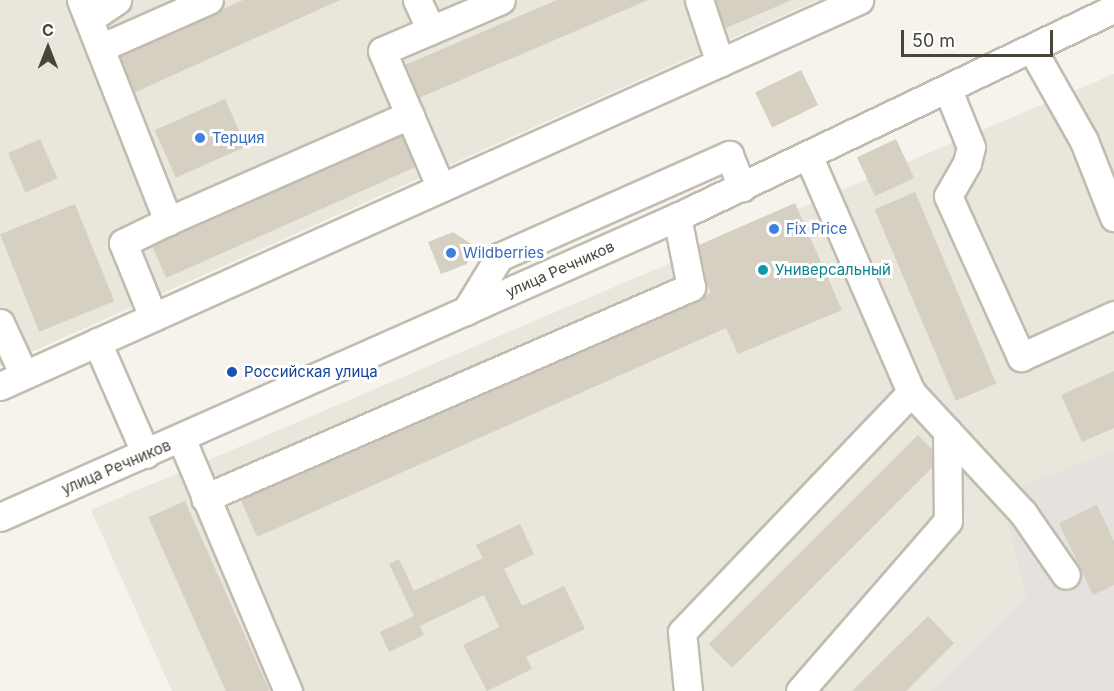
<!DOCTYPE html>
<html>
<head>
<meta charset="utf-8">
<style>
  body { margin:0 }
  #map { position:relative; width:1114px; height:691px; overflow:hidden; background:#f5f3ec; font-family:Inter,sans-serif }
  div>[style] { position:absolute }
  .residential>* { inset:0; background:#e9e6db }
  .industrial>* { inset:0; background:#e5e2dd }
  .building>* { inset:0; background:#d6d0c2; transform-origin:0 0 }
  .roads { filter:drop-shadow(2px 0 #c1bcaf) drop-shadow(-2px 0 #c1bcaf) drop-shadow(0 2px #c1bcaf) drop-shadow(0 -2px #c1bcaf) }
  .minor>* { height:27px; margin:-13.5px; padding:0 13.5px; transform-origin:13.5px; border-radius:13.5px; background:#fff }
  .dots>* { width:16px; height:16px; translate:-50% -50%; box-sizing:border-box; border:3px solid #fff; border-radius:50% }
  span { translate:-50% -50%; white-space:nowrap; text-align:center; line-height:1.15; -webkit-text-stroke:6px #fff; paint-order:stroke }
  .shop-label { font-size:15px; color:#366cbe }
  .left { translate:0 -50%; text-align:left }
  .street-label { font-size:15px; color:#4a453a }
  .culture-label { font-size:15px; color:#0d838f }
  .transit-label { font-size:15px; color:#164399 }
  .north { position:absolute; left:18px; top:18px; width:60px; height:60px; -webkit-text-stroke:4px #fff; paint-order:stroke; rotate:0deg; font-size:16px; font-weight:700; line-height:24px; text-align:center; color:#4a453a }
  .north::after { content:''; display:block; margin:auto; width:21px; height:27px; background:#4a453a; clip-path:polygon(50% 0,100% 100%,50% 72%,0 100%) }
  .scale { position:absolute; left:901px; top:30px; width:152px; height:27px; box-sizing:border-box; border:3px solid #4a453a; border-top:0; padding-left:8px; font-size:18px; line-height:21px; white-space:nowrap; color:#4a453a; -webkit-text-stroke:4px #fff; paint-order:stroke }
</style>
</head>
<body>
<div id="map">
  <div class="residential">
    <i style="clip-path:polygon(0 0,818px 0,0 366px)"></i>
    <i style="clip-path:polygon(1114px 74px,1114px 450px,1001px 494px,1026px 595px,931px 691px,172px 691px,91px 510px)"></i>
  </div>
  <div class="industrial">
    <i style="clip-path:polygon(1114px 450px,1114px 691px,931px 691px,1026px 595px,1000px 494px)"></i>
  </div>
  <div class="building">
    <i style="clip-path:polygon(243px 0,340px 0,131px 94px,115px 58px)"></i>
    <i style="clip-path:polygon(557px 0,648px 0,419px 98px,405px 65px)"></i>
    <i style="clip-path:polygon(712px 0,792px 0,724px 29px)"></i>
    <i style="left:801px;top:70px;width:39px;height:51px;rotate:64deg"></i>
    <i style="left:225px;top:99px;width:52px;height:77px;rotate:66deg"></i>
    <i style="left:406px;top:133px;width:35px;height:278px;rotate:66deg"></i>
    <i style="left:40px;top:139px;width:43px;height:35px;rotate:66deg"></i>
    <i style="left:896px;top:139px;width:43px;height:43px;rotate:65deg"></i>
    <i style="left:915px;top:192px;width:208px;height:44px;rotate:67deg"></i>
    <i style="clip-path:polygon(795px 203px,842px 310px,738px 354px,726px 328px,257px 537px,241px 500px,711px 293px,692px 248px)"></i>
    <i style="left:75px;top:204px;width:105px;height:81px;rotate:68deg"></i>
    <i style="clip-path:polygon(453px 232px,470px 243px,467px 264px,441px 274px,428px 242px)"></i>
    <i style="clip-path:polygon(1114px 371px,1114px 428px,1082px 442px,1061px 395px)"></i>
    <i style="left:918px;top:435px;width:33px;height:296px;rotate:45deg"></i>
    <i style="left:185px;top:501px;width:207px;height:40px;rotate:66deg"></i>
    <i style="clip-path:polygon(1097px 505px,1114px 541px,1114px 585px,1093px 595px,1059px 523px)"></i>
    <i style="clip-path:polygon(520px 524px,534px 554px,504px 569px,522px 606px,564px 586px,585px 629px,526px 657px,532px 669px,487px 691px,463px 645px,499px 627px,484px 595px,420px 626px,424px 635px,389px 652px,380px 632px,414px 616px,389px 564px,399px 559px,414px 591px,483px 558px,476px 545px)"></i>
    <i style="clip-path:polygon(928px 616px,954px 643px,906px 691px,852px 691px)"></i>
  </div>
  <div class="roads">
    <div class="minor">
      <i style="left:81px;top:0;width:238px;rotate:68.5deg"></i>
      <i style="left:168px;top:221px;width:50px;rotate:153.9deg"></i>
      <i style="left:123px;top:243px;width:80px;rotate:67.9deg"></i>
      <i style="left:417px;top:0;width:33px;rotate:65deg"></i>
      <i style="left:431px;top:30px;width:53px;rotate:156.8deg"></i>
      <i style="left:382px;top:51px;width:149px;rotate:66.7deg"></i>
      <i style="left:699px;top:0;width:66px;rotate:71.6deg"></i>
      <i style="left:89px;top:19px;width:34px;rotate:-34deg"></i>
      <i style="left:431px;top:30px;width:76px;rotate:-23.2deg"></i>
      <i style="left:100px;top:48px;width:119px;rotate:-23.8deg"></i>
      <i style="left:1032px;top:49px;width:106px;rotate:60.5deg"></i>
      <i style="left:1084px;top:141px;width:82px;rotate:68.5deg"></i>
      <i style="left:948px;top:90px;width:61px;rotate:68deg"></i>
      <i style="left:971px;top:147px;width:16px;rotate:104deg"></i>
      <i style="left:967px;top:163px;width:38px;rotate:120deg"></i>
      <i style="left:948px;top:196px;width:177px;rotate:65.6deg"></i>
      <i style="left:1021px;top:357px;width:102px;rotate:-24.3deg"></i>
      <i style="left:168px;top:221px;width:264px;rotate:-23.7deg"></i>
      <i style="left:466px;top:311px;width:63px;rotate:-58.6deg"></i>
      <i style="left:499px;top:257px;width:252px;rotate:-23.9deg"></i>
      <i style="left:729px;top:155px;width:35px;rotate:68deg"></i>
      <i style="left:0;top:323px;width:57px;rotate:65.2deg"></i>
      <i style="left:97px;top:342px;width:122px;rotate:66.4deg"></i>
      <i style="left:0;top:386px;width:942px;rotate:-24.2deg"></i>
      <i style="left:947px;top:431px;width:112px;rotate:47.2deg"></i>
      <i style="left:1023px;top:513px;width:75px;rotate:55.3deg"></i>
      <i style="left:181px;top:438px;width:275px;rotate:67.1deg"></i>
      <i style="left:205px;top:498px;width:530px;rotate:-23.47deg"></i>
      <i style="left:691px;top:287px;width:71px;rotate:-101.3deg"></i>
      <i style="left:0;top:517px;width:740px;rotate:-23.9deg"></i>
      <i style="left:677px;top:217px;width:484px;rotate:-25.5deg"></i>
      <i style="left:688px;top:691px;width:59px;rotate:-95.8deg"></i>
      <i style="left:682px;top:632px;width:332px;rotate:-46.3deg"></i>
      <i style="left:800px;top:691px;width:225px;rotate:-49deg"></i>
      <i style="left:948px;top:521px;width:90px;rotate:-90.6deg"></i>
      <i style="left:947px;top:431px;width:53px;rotate:-132.7deg"></i>
      <i style="left:911px;top:392px;width:256px;rotate:-113.5deg"></i>
    </div>
  </div>
  <div class="dots">
    <i style="left:200px;top:138px;background:#3f7fe0"></i>
    <i style="left:774px;top:229px;background:#3f7fe0"></i>
    <i style="left:451px;top:253px;background:#3f7fe0"></i>
    <i style="left:763px;top:270px;background:#0f9aa8"></i>
    <i style="left:232px;top:372px;background:#1a4fb4"></i>
  </div>
  <div class="shop-label">
    <span class="left" style="left:212px;top:138px">Терция</span>
    <span class="left" style="left:786px;top:229px">Fix Price</span>
    <span class="left" style="left:463px;top:253px">Wildberries</span>
  </div>
  <div class="street-label">
    <span style="left:560px;top:269px;rotate:-24deg">улица Речников</span>
    <span style="left:116px;top:467px;rotate:-23deg">улица Речников</span>
  </div>
  <div class="culture-label">
    <span class="left" style="left:775px;top:270px">Универсальный</span>
  </div>
  <div class="transit-label">
    <span class="left" style="left:244px;top:372px">Российская улица</span>
  </div>
  <div class="north">С</div>
  <div class="scale">50 m</div>
</div>
</body>
</html>
